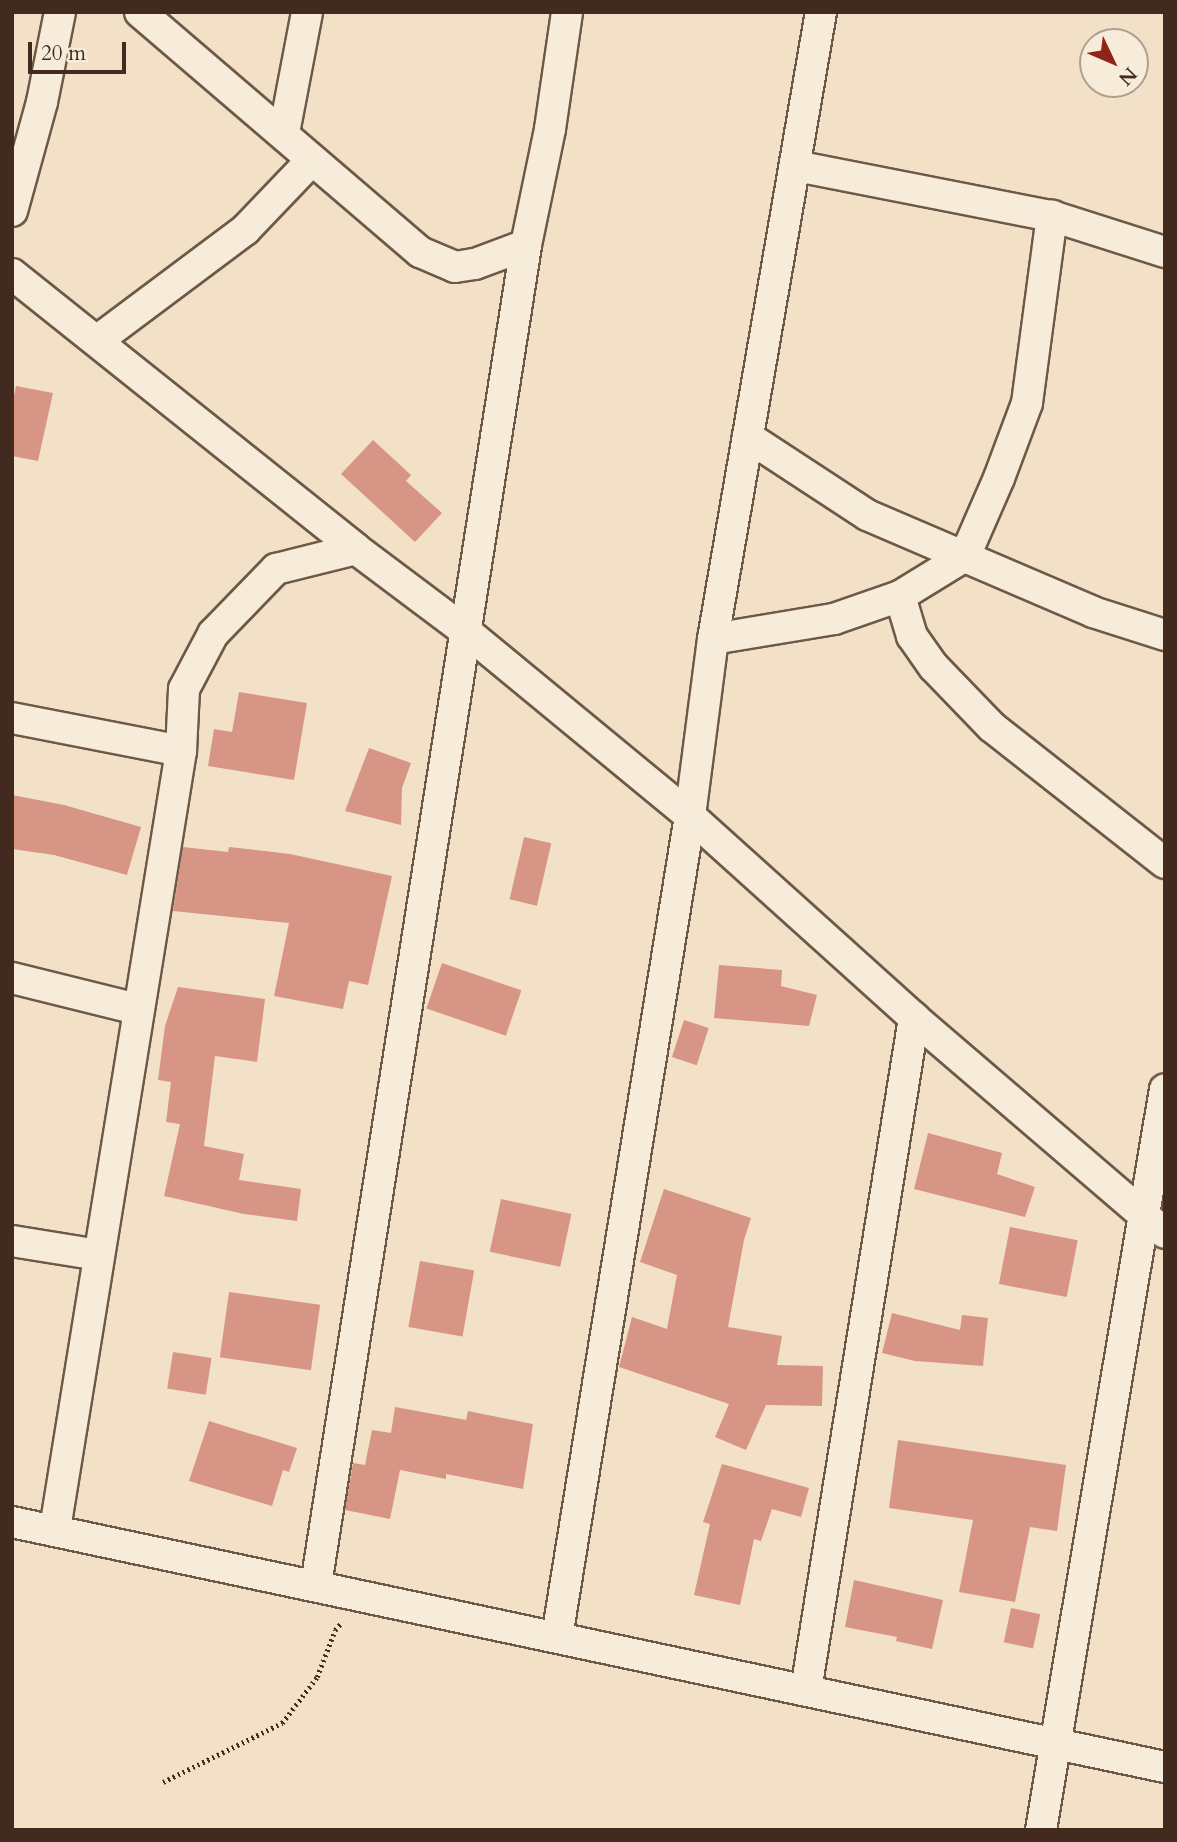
<!DOCTYPE html>
<html>
<head>
<meta charset="utf-8">
<style>
  body { margin:0 }
  #map { position:relative; width:1177px; height:1842px; overflow:hidden; background:#f2e1c6; font-family:Cardo,serif }
  div>[style] { position:absolute }
  .building>* { inset:0; background:#d79586; transform-origin:0 0 }
  .path>* { height:4.5px; margin-top:-2.25px; transform-origin:0; background:repeating-linear-gradient(90deg,#422b1e 0 2px,transparent 0 5.5px) }
  .roads { filter:drop-shadow(2px 0 #6e5848) drop-shadow(-2px 0 #6e5848) drop-shadow(0 2px #6e5848) drop-shadow(0 -2px #6e5848) }
  .street>* { height:30px; margin:-15px; padding:0 15px; transform-origin:15px; border-radius:15px; background:#f7ecda }
  span { translate:-50% -50%; white-space:nowrap; text-align:center; line-height:1.15; -webkit-text-stroke:5px #f7ecda; paint-order:stroke }
  .frame { position:absolute; inset:0; border:14px solid #422b1e; pointer-events:none }
  .north { position:absolute; left:1079px; top:28px; width:70px; height:70px; box-sizing:border-box; background:#f7ecda; border:2px solid #af9f8f; border-radius:50%; rotate:134deg; font-size:19px; font-weight:700; line-height:28px; text-align:center; color:#422b1e }
  .north::after { content:''; display:block; margin:auto; width:24px; height:32px; background:#8f2418; clip-path:polygon(50% 0,100% 100%,50% 72%,0 100%) }
  .scale { position:absolute; left:28px; top:42px; width:98px; height:32px; box-sizing:border-box; border:4px solid #422b1e; border-top:0; padding-left:9px; font-size:21px; line-height:24px; white-space:nowrap; color:#422b1e; -webkit-text-stroke:5px #f7ecda; paint-order:stroke }
</style>
</head>
<body>
<div id="map">
  <div class="building">
    <i style="clip-path:polygon(16px 386px,53px 393px,38px 461px,12px 456px,12px 406px)"></i>
    <i style="clip-path:polygon(373px 440px,411px 475px,406px 481px,442px 513px,415px 542px,341px 474px)"></i>
    <i style="clip-path:polygon(239px 692px,307px 703px,294px 780px,208px 766px,214px 729px,232px 732px)"></i>
    <i style="clip-path:polygon(369px 748px,411px 763px,402px 788px,401px 825px,345px 811px)"></i>
    <i style="clip-path:polygon(12px 795px,64px 805px,141px 827px,127px 875px,54px 855px,12px 849px)"></i>
    <i style="left:524px;top:837px;width:28px;height:64px;rotate:13deg"></i>
    <i style="clip-path:polygon(183px 847px,228px 852px,229px 847px,290px 854px,392px 876px,368px 985px,349px 981px,343px 1009px,274px 996px,289px 923px,173px 911px)"></i>
    <i style="left:442px;top:963px;width:84px;height:48px;rotate:19deg"></i>
    <i style="clip-path:polygon(719px 965px,782px 970px,781px 986px,817px 995px,809px 1026px,714px 1018px)"></i>
    <i style="clip-path:polygon(178px 987px,265px 999px,257px 1062px,215px 1056px,204px 1146px,244px 1154px,239px 1180px,301px 1189px,297px 1221px,244px 1214px,164px 1196px,180px 1124px,166px 1122px,171px 1082px,158px 1080px,165px 1026px)"></i>
    <i style="left:684px;top:1020px;width:26px;height:39px;rotate:18deg"></i>
    <i style="clip-path:polygon(928px 1133px,1002px 1153px,997px 1174px,1035px 1187px,1025px 1217px,914px 1189px)"></i>
    <i style="clip-path:polygon(664px 1189px,751px 1218px,744px 1240px,728px 1327px,782px 1336px,777px 1365px,823px 1366px,822px 1406px,766px 1405px,746px 1450px,715px 1437px,729px 1404px,619px 1367px,632px 1317px,667px 1329px,677px 1275px,640px 1262px)"></i>
    <i style="left:501px;top:1199px;width:72px;height:54px;rotate:12deg"></i>
    <i style="left:1010px;top:1227px;width:69px;height:58px;rotate:11deg"></i>
    <i style="left:420px;top:1261px;width:55px;height:67px;rotate:10deg"></i>
    <i style="left:229px;top:1292px;width:92px;height:66px;rotate:8deg"></i>
    <i style="clip-path:polygon(892px 1313px,960px 1330px,962px 1315px,988px 1318px,983px 1366px,915px 1361px,882px 1353px)"></i>
    <i style="left:173px;top:1352px;width:39px;height:37px;rotate:9deg"></i>
    <i style="clip-path:polygon(395px 1407px,466px 1420px,468px 1411px,533px 1424px,523px 1489px,446px 1474px,446px 1479px,400px 1470px,390px 1519px,345px 1510px,353px 1463px,365px 1465px,372px 1430px,391px 1433px)"></i>
    <i style="clip-path:polygon(209px 1421px,297px 1448px,289px 1472px,283px 1470px,272px 1506px,189px 1481px)"></i>
    <i style="clip-path:polygon(898px 1440px,1066px 1465px,1057px 1531px,1030px 1527px,1015px 1602px,959px 1592px,973px 1520px,889px 1508px)"></i>
    <i style="clip-path:polygon(722px 1464px,809px 1488px,801px 1517px,772px 1509px,761px 1541px,754px 1539px,740px 1605px,694px 1595px,710px 1524px,703px 1522px)"></i>
    <i style="clip-path:polygon(854px 1580px,943px 1600px,932px 1649px,896px 1641px,897px 1637px,845px 1627px)"></i>
    <i style="left:1011px;top:1608px;width:30px;height:35px;rotate:12deg"></i>
  </div>
  <div class="path">
    <i style="left:163px;top:1782px;width:133px;rotate:-26.4deg"></i>
    <i style="left:282px;top:1723px;width:58px;rotate:-52.7deg"></i>
    <i style="left:317px;top:1677px;width:50px;rotate:-69deg"></i>
    <i style="left:335px;top:1630px;width:11px;rotate:-49deg"></i>
  </div>
  <div class="roads">
    <div class="street">
      <i style="left:140px;top:12px;width:369px;rotate:40.6deg"></i>
      <i style="left:420px;top:252px;width:38px;rotate:23deg"></i>
      <i style="left:455px;top:267px;width:20px;rotate:-9deg"></i>
      <i style="left:475px;top:264px;width:54px;rotate:-20.4deg"></i>
      <i style="left:284px;top:133px;width:123px;rotate:-79.2deg"></i>
      <i style="left:796px;top:166px;width:261px;rotate:11.1deg"></i>
      <i style="left:1052px;top:216px;width:119px;rotate:17.7deg"></i>
      <i style="left:12px;top:211px;width:113px;rotate:-74.6deg"></i>
      <i style="left:42px;top:102px;width:92px;rotate:-78.7deg"></i>
      <i style="left:12px;top:274px;width:440px;rotate:38.6deg"></i>
      <i style="left:356px;top:549px;width:140px;rotate:36.9deg"></i>
      <i style="left:468px;top:633px;width:288px;rotate:39.5deg"></i>
      <i style="left:690px;top:816px;width:302px;rotate:42deg"></i>
      <i style="left:914px;top:1018px;width:330px;rotate:40.6deg"></i>
      <i style="left:98px;top:340px;width:184px;rotate:-36.8deg"></i>
      <i style="left:245px;top:230px;width:97px;rotate:-46.3deg"></i>
      <i style="left:748px;top:437px;width:142px;rotate:33.2deg"></i>
      <i style="left:867px;top:515px;width:246px;rotate:23.2deg"></i>
      <i style="left:1093px;top:612px;width:76px;rotate:17.7deg"></i>
      <i style="left:900px;top:596px;width:42px;rotate:73.3deg"></i>
      <i style="left:912px;top:636px;width:38px;rotate:55deg"></i>
      <i style="left:934px;top:667px;width:83px;rotate:46deg"></i>
      <i style="left:992px;top:727px;width:220px;rotate:38.2deg"></i>
      <i style="left:713px;top:639px;width:123px;rotate:-9.4deg"></i>
      <i style="left:834px;top:619px;width:70px;rotate:-19.2deg"></i>
      <i style="left:900px;top:596px;width:76px;rotate:-31.6deg"></i>
      <i style="left:965px;top:556px;width:85px;rotate:-66.4deg"></i>
      <i style="left:999px;top:478px;width:80px;rotate:-69.5deg"></i>
      <i style="left:1027px;top:403px;width:189px;rotate:-82.4deg"></i>
      <i style="left:12px;top:718px;width:172px;rotate:11deg"></i>
      <i style="left:12px;top:978px;width:129px;rotate:13.9deg"></i>
      <i style="left:12px;top:1241px;width:87px;rotate:9.2deg"></i>
      <i style="left:12px;top:1522px;width:1179px;rotate:12deg"></i>
      <i style="left:55px;top:1529px;width:788px;rotate:-80.8deg"></i>
      <i style="left:181px;top:751px;width:62px;rotate:-87.2deg"></i>
      <i style="left:184px;top:689px;width:62px;rotate:-62.2deg"></i>
      <i style="left:213px;top:634px;width:91px;rotate:-45.9deg"></i>
      <i style="left:276px;top:569px;width:82px;rotate:-14deg"></i>
      <i style="left:316px;top:1585px;width:1356px;rotate:-81.09deg"></i>
      <i style="left:526px;top:245px;width:118px;rotate:-78.3deg"></i>
      <i style="left:550px;top:129px;width:118px;rotate:-81.7deg"></i>
      <i style="left:557px;top:1637px;width:832px;rotate:-80.8deg"></i>
      <i style="left:690px;top:816px;width:178px;rotate:-82.6deg"></i>
      <i style="left:713px;top:639px;width:636px;rotate:-80.23deg"></i>
      <i style="left:806px;top:1690px;width:681px;rotate:-80.87deg"></i>
      <i style="left:1041px;top:1830px;width:751px;rotate:-80.5deg"></i>
    </div>
  </div>
  <div class="frame"></div>
  <div class="north">N</div>
  <div class="scale">20 m</div>
</div>
</body>
</html>
